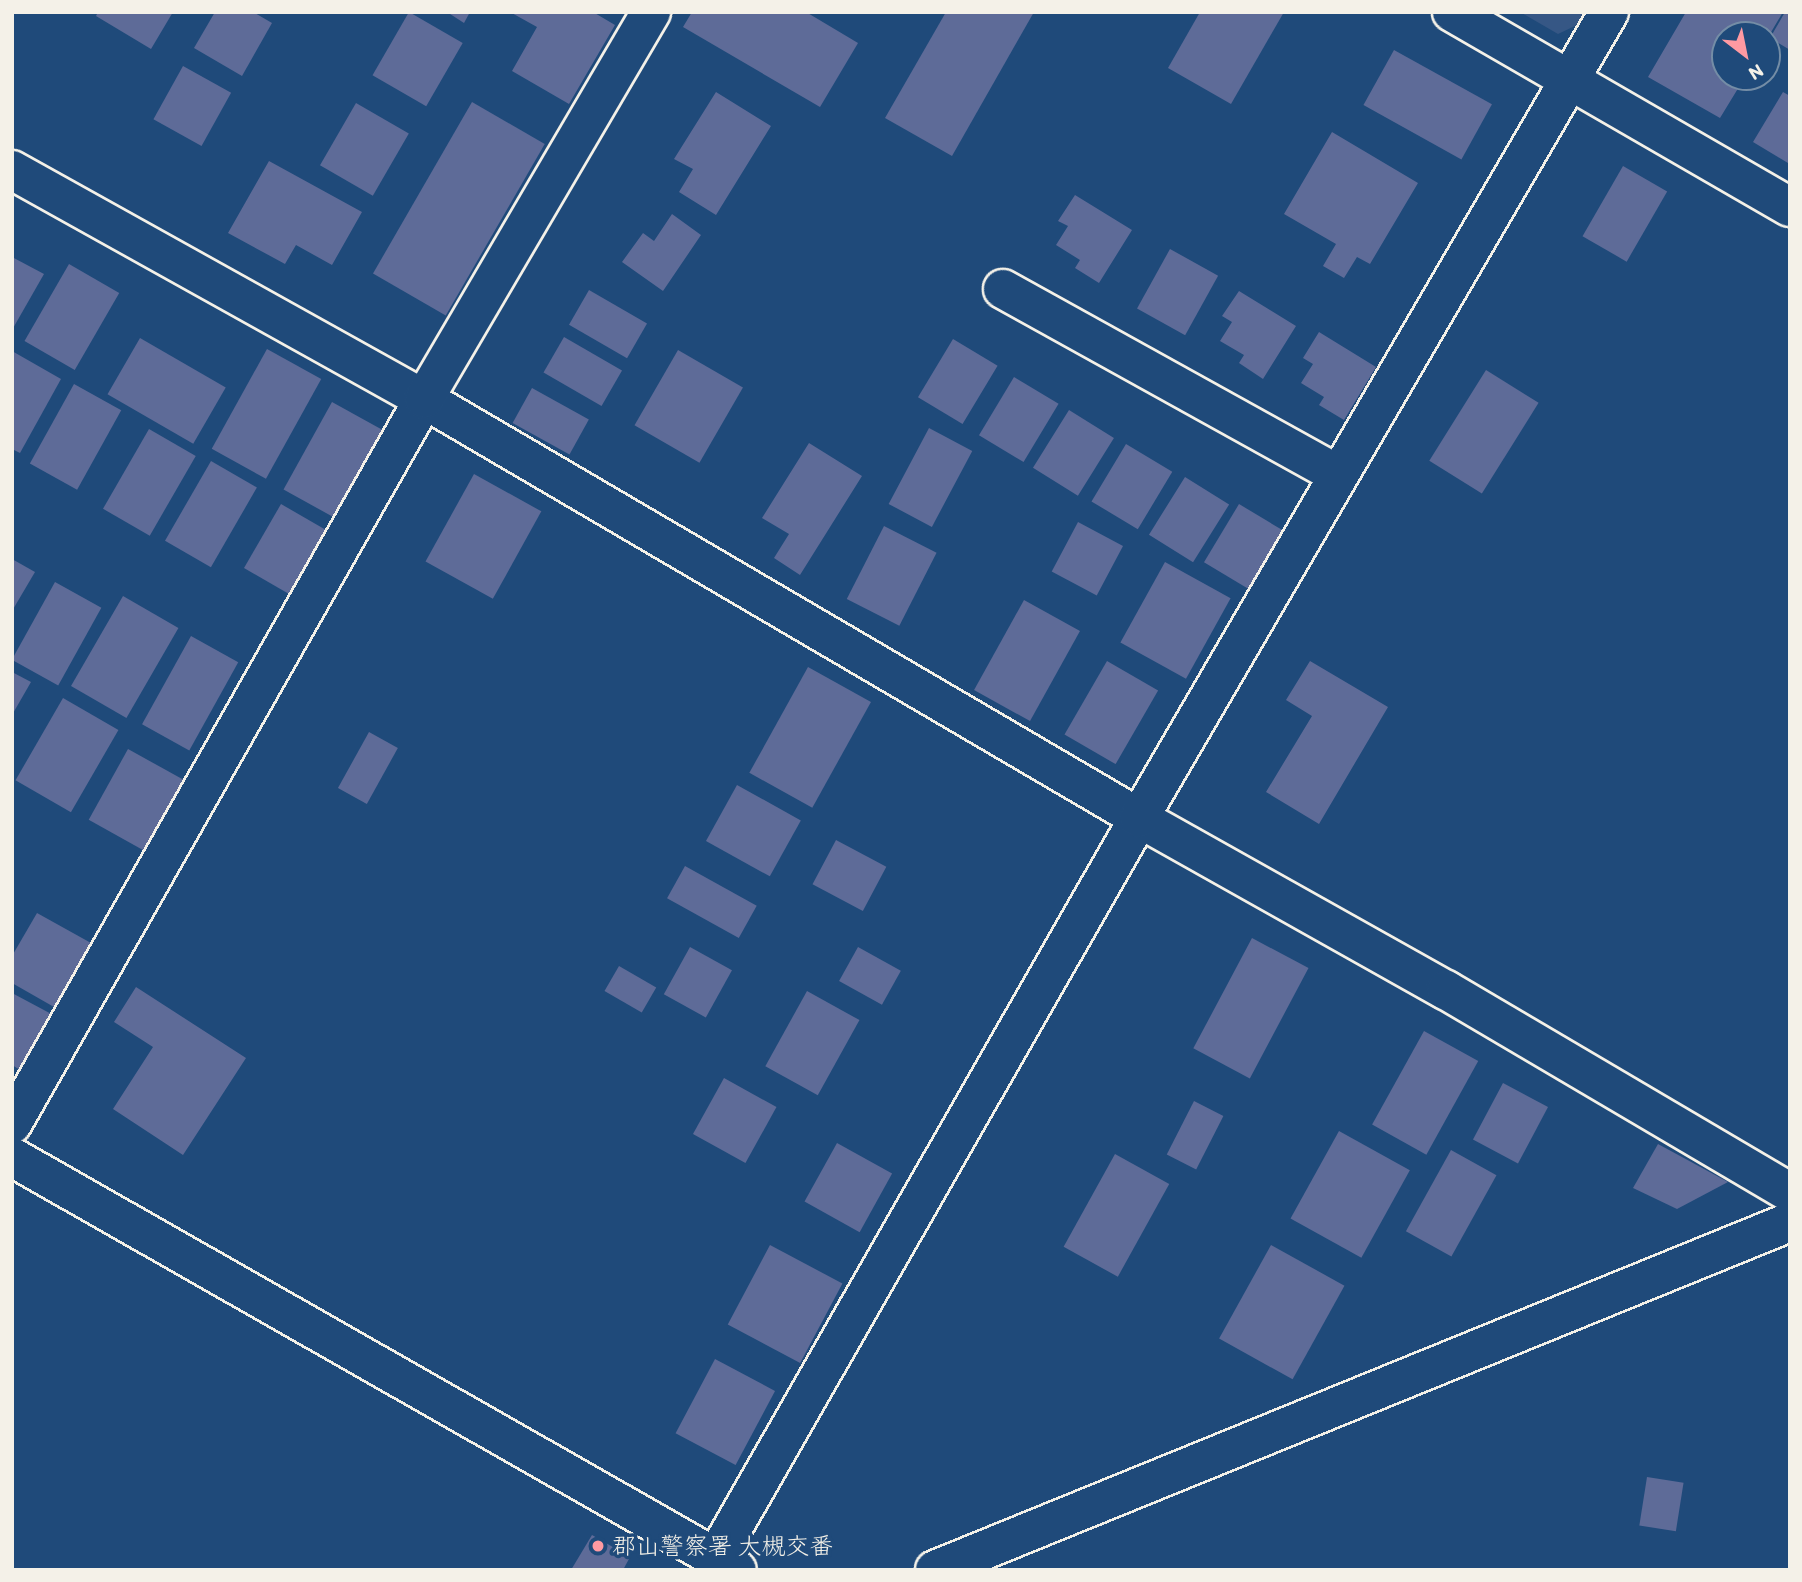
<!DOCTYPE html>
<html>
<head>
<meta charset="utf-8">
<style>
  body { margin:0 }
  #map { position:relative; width:1802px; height:1582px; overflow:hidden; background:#1f4a7a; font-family:Itim,"Klee One",sans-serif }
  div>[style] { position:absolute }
  .built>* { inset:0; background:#365785 }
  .building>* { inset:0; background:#5e6b98; transform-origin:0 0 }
  .roads { filter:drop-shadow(2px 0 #f4f1e8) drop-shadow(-2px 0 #f4f1e8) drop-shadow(0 2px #f4f1e8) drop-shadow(0 -2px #f4f1e8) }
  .street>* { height:38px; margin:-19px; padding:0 19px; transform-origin:19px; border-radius:19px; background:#1f4a7a }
  .secondary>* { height:38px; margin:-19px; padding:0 19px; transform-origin:19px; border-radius:19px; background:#1f4a7a }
  .dots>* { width:19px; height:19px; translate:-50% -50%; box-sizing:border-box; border:4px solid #1f4a7a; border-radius:50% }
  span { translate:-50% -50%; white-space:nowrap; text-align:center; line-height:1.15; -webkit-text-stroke:7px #1f4a7a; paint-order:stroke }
  .poi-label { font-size:24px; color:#f4f1e8 }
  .left { translate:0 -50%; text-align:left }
  .frame { position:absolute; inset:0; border:14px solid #f4f1e8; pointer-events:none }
  .north { position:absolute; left:1711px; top:21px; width:70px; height:70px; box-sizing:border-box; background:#1f4a7a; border:2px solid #748da6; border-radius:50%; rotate:148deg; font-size:19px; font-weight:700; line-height:28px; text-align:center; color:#f4f1e8 }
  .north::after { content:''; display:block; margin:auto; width:24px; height:32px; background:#ff9aa2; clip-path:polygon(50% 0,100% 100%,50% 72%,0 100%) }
</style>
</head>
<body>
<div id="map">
  <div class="built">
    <i style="clip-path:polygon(1520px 12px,1584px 12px,1577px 25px,1558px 34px)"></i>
  </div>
  <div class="building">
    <i style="clip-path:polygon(98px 12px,173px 12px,151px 49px,96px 16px)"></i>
    <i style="clip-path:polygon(215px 12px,253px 12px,272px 23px,242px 76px,194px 48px)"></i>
    <i style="left:409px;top:12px;width:62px;height:73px;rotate:30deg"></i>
    <i style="clip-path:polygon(447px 12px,470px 12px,464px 23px)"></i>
    <i style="clip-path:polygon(510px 12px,593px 12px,615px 25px,569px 104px,512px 71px,537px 27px)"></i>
    <i style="clip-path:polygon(692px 12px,806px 12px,858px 43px,820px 107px,683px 27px)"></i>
    <i style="clip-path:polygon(946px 12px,1034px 12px,952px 156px,885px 118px)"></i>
    <i style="clip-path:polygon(1200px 12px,1284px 12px,1231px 104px,1168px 68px)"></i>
    <i style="clip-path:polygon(1686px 12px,1783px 12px,1767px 39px,1767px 35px,1725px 35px,1725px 77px,1745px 77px,1720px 118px,1648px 77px)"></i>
    <i style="clip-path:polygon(1785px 12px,1790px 12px,1790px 50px,1770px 38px)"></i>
    <i style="left:1394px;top:50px;width:112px;height:63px;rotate:29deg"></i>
    <i style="left:183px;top:66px;width:55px;height:61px;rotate:29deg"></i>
    <i style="clip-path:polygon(716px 92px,771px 126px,716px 215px,679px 192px,693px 169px,674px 159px)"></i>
    <i style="clip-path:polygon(1783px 92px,1790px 96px,1788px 163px,1753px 142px)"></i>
    <i style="left:472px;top:102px;width:84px;height:198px;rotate:30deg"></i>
    <i style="left:356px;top:103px;width:61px;height:72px;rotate:30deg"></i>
    <i style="clip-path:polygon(1332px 132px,1418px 183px,1370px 264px,1357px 257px,1344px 278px,1323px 266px,1336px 244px,1284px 214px)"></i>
    <i style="clip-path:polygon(269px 161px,362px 212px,332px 265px,296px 245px,285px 264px,228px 233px)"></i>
    <i style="left:1623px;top:166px;width:51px;height:81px;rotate:30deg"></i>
    <i style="clip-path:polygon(1075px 195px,1132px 230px,1099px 283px,1075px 268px,1080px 260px,1056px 245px,1068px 226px,1058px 221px)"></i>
    <i style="clip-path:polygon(672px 214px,701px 235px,663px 291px,622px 262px,643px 233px,654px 241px)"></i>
    <i style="left:1170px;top:249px;width:55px;height:68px;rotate:29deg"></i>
    <i style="clip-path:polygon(12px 257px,44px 274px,12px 330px)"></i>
    <i style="left:69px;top:264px;width:58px;height:89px;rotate:30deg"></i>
    <i style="left:589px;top:290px;width:67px;height:40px;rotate:30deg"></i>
    <i style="clip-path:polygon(1239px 291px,1296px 326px,1263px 379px,1239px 363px,1244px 355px,1220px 341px,1232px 322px,1222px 316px)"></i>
    <i style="clip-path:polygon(1319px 332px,1376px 367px,1344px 420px,1319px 405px,1324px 397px,1301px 383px,1313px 364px,1303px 358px)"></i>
    <i style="left:564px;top:337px;width:67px;height:41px;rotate:30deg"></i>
    <i style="left:140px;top:338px;width:99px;height:65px;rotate:30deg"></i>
    <i style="left:953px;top:339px;width:52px;height:68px;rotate:31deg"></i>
    <i style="left:267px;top:349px;width:62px;height:114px;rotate:29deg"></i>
    <i style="left:678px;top:350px;width:75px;height:87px;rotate:30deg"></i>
    <i style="clip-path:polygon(12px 351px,61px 379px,20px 453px,12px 449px)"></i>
    <i style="left:1486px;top:370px;width:62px;height:107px;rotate:32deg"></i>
    <i style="left:1014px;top:377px;width:52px;height:68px;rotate:31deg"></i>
    <i style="left:74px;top:384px;width:54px;height:91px;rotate:29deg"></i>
    <i style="left:532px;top:388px;width:65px;height:40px;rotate:29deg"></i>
    <i style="left:332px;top:402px;width:60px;height:100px;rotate:29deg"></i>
    <i style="left:1069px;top:410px;width:53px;height:68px;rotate:32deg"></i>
    <i style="left:929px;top:428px;width:49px;height:86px;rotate:28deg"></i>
    <i style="left:149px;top:429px;width:54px;height:92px;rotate:30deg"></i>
    <i style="clip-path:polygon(809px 443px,862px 476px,800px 575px,774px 558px,789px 534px,762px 518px)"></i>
    <i style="left:1126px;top:444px;width:54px;height:67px;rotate:31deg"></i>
    <i style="left:211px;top:461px;width:53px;height:92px;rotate:30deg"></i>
    <i style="left:474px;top:474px;width:77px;height:100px;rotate:29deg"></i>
    <i style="left:1185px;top:477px;width:52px;height:68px;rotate:32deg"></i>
    <i style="left:281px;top:504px;width:54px;height:74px;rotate:30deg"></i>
    <i style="left:1239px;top:504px;width:54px;height:68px;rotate:31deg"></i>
    <i style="left:1078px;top:522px;width:51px;height:56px;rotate:28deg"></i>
    <i style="left:884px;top:526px;width:59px;height:82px;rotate:27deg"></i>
    <i style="clip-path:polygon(12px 559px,35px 572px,12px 611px)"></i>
    <i style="left:1165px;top:562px;width:75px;height:92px;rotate:29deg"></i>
    <i style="left:55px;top:582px;width:53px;height:89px;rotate:29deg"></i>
    <i style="left:123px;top:596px;width:64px;height:104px;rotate:30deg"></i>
    <i style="left:1024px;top:600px;width:64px;height:103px;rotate:29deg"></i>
    <i style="left:191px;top:636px;width:54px;height:101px;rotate:29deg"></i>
    <i style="left:1107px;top:661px;width:59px;height:85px;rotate:30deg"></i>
    <i style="clip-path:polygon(1310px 661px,1388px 707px,1319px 824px,1266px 792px,1312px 716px,1286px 700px)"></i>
    <i style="left:808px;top:667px;width:72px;height:121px;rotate:29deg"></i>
    <i style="clip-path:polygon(12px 672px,31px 682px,12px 715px)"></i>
    <i style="left:63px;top:698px;width:64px;height:95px;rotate:30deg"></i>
    <i style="left:369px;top:732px;width:33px;height:64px;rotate:29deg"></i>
    <i style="left:128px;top:749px;width:63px;height:81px;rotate:29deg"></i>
    <i style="left:737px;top:785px;width:73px;height:64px;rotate:29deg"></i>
    <i style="left:836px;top:840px;width:57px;height:50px;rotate:28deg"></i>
    <i style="left:685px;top:866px;width:82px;height:37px;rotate:29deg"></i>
    <i style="clip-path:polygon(37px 913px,91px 943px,54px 1007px,12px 983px,12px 956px)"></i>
    <i style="left:1252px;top:938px;width:64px;height:125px;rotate:28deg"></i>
    <i style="left:690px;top:947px;width:48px;height:54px;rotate:29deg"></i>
    <i style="left:858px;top:947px;width:49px;height:39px;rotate:29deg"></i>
    <i style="left:619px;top:966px;width:43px;height:29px;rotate:30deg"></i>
    <i style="clip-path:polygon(136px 987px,246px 1058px,183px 1155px,113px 1109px,153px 1047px,114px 1022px)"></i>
    <i style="left:807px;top:991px;width:60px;height:86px;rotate:29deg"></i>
    <i style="clip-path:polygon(12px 993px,57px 1017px,25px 1073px,12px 1065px)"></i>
    <i style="left:1424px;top:1031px;width:62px;height:107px;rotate:29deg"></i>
    <i style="left:724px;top:1078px;width:60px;height:64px;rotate:29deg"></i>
    <i style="left:1503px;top:1083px;width:51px;height:64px;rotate:28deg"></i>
    <i style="left:1194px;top:1101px;width:33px;height:60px;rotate:27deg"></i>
    <i style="left:1339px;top:1131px;width:81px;height:100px;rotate:29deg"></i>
    <i style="left:837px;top:1143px;width:63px;height:67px;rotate:29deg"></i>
    <i style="clip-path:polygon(1658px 1144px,1728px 1182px,1677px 1209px,1633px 1188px)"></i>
    <i style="left:1451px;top:1150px;width:52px;height:93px;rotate:29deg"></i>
    <i style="left:1115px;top:1154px;width:62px;height:106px;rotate:29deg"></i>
    <i style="left:770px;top:1245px;width:82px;height:90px;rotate:28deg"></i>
    <i style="left:1271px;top:1245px;width:84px;height:107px;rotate:29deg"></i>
    <i style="left:715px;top:1359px;width:68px;height:84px;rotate:28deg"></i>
    <i style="left:1647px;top:1477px;width:37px;height:49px;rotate:9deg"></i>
    <i style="clip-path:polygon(592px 1535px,630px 1557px,623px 1570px,571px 1570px)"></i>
  </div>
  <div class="roads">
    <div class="street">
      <i style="left:1452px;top:12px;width:390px;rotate:30deg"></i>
      <i style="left:12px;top:170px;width:471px;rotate:29.1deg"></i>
      <i style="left:424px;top:399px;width:829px;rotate:30.37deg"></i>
      <i style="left:1139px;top:818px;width:352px;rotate:29.3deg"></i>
      <i style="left:1446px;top:990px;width:399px;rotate:30.5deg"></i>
      <i style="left:1003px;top:289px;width:383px;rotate:29deg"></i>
      <i style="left:12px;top:1124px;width:834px;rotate:-60.39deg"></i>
      <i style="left:424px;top:399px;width:449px;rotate:-59.6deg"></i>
      <i style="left:12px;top:1157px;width:834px;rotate:29.67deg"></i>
      <i style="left:716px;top:1557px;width:851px;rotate:-60.21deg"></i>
      <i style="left:1139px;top:818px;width:933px;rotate:-59.75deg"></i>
    </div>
    <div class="secondary">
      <i style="left:935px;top:1570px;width:923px;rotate:-22.15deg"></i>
    </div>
  </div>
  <div class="dots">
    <i style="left:598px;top:1546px;background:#ff9aa2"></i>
  </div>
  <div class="poi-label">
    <span class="left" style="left:612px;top:1546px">郡山警察署 大槻交番</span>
  </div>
  <div class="frame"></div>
  <div class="north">N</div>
</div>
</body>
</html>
